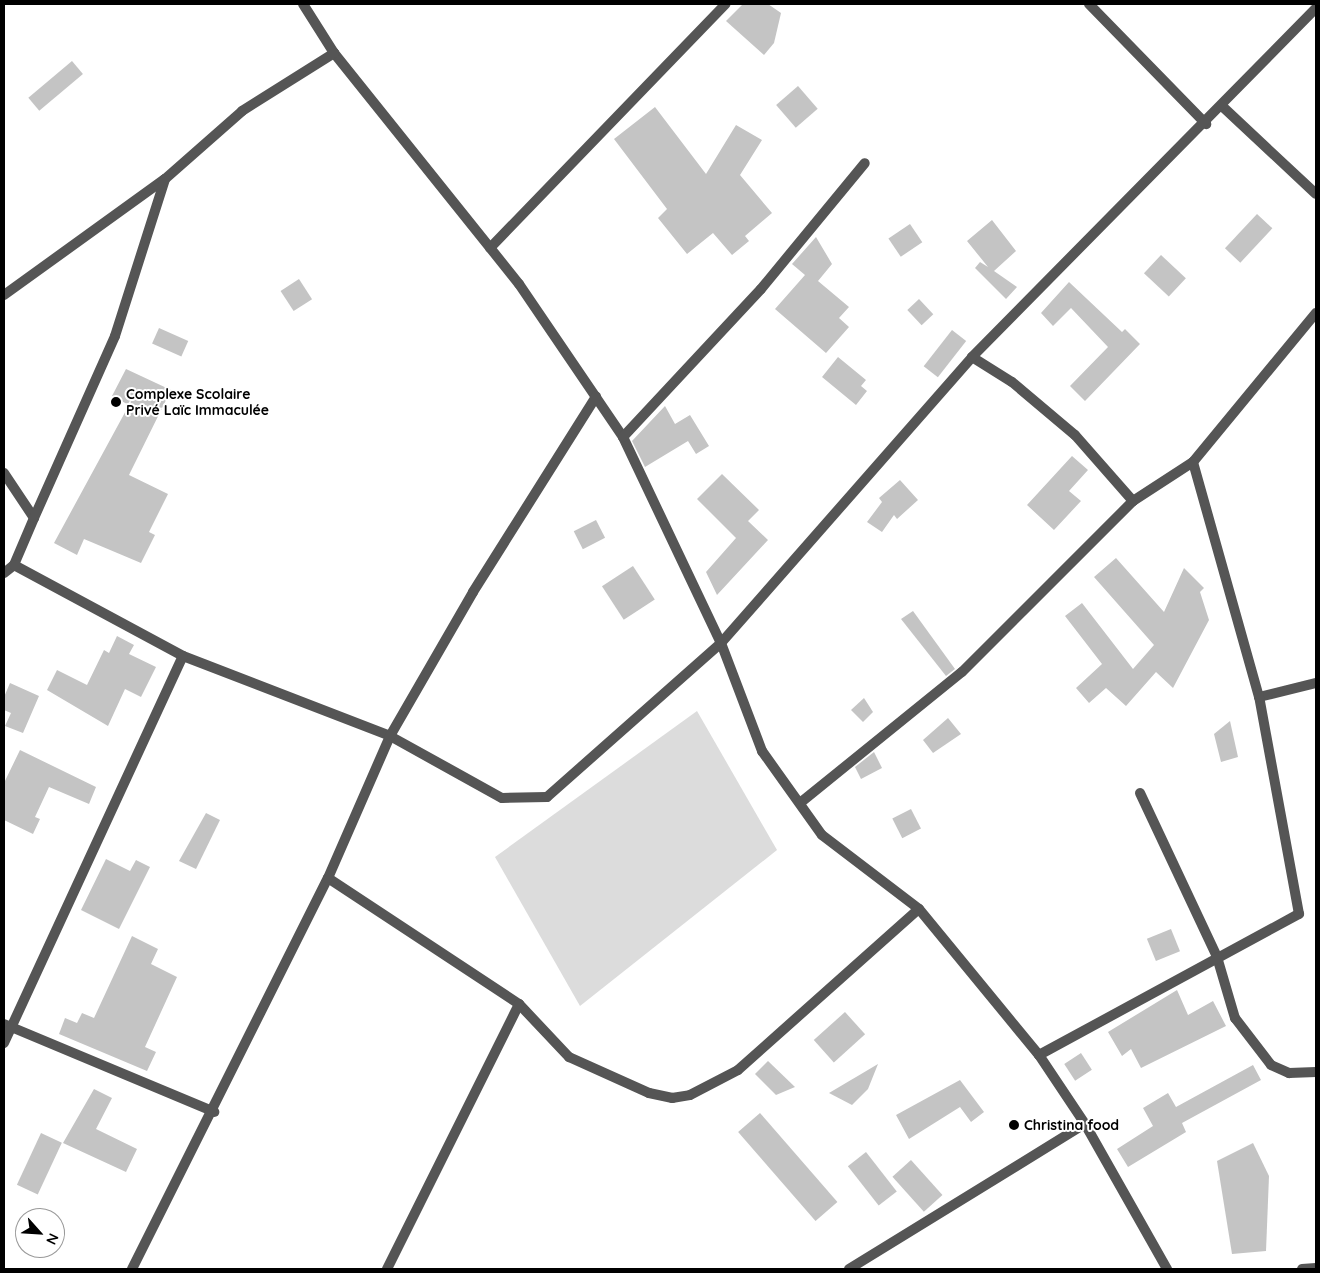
<!DOCTYPE html>
<html>
<head>
<meta charset="utf-8">
<style>
  body { margin:0 }
  #map { position:relative; width:1320px; height:1273px; overflow:hidden; background:#fff; font-family:Quicksand,sans-serif }
  div>[style] { position:absolute }
  .green>* { inset:0; background:#dcdcdc }
  .building>* { inset:0; background:#c4c4c4; transform-origin:0 0 }
  .minor>* { height:10px; margin:-5px; padding:0 5px; transform-origin:5px; border-radius:5px; background:#555 }
  .tertiary>* { height:10px; margin:-5px; padding:0 5px; transform-origin:5px; border-radius:5px; background:#555 }
  .dots>* { width:14px; height:14px; translate:-50% -50%; box-sizing:border-box; border:2px solid #fff; border-radius:50% }
  span { translate:-50% -50%; white-space:nowrap; text-align:center; line-height:1.15; -webkit-text-stroke:4px #fff; paint-order:stroke }
  .poi-label { font-size:14px; color:#000; font-weight:700 }
  .left { translate:0 -50%; text-align:left }
  .frame { position:absolute; inset:0; border:5px solid #000; pointer-events:none }
  .north { position:absolute; left:15px; top:1208px; width:50px; height:50px; box-sizing:border-box; background:#fff; border:1px solid #999; border-radius:50%; rotate:116deg; font-size:14px; font-weight:700; line-height:20px; text-align:center; color:#000 }
  .north::after { content:''; display:block; margin:auto; width:18px; height:22px; background:#000; clip-path:polygon(50% 0,100% 100%,50% 72%,0 100%) }
</style>
</head>
<body>
<div id="map">
  <div class="green">
    <i style="clip-path:polygon(697px 711px,777px 850px,580px 1006px,495px 857px)"></i>
  </div>
  <div class="building">
    <i style="clip-path:polygon(743px 4px,768px 4px,781px 13px,774px 43px,764px 55px,726px 21px)"></i>
    <i style="left:72px;top:61px;width:17px;height:57px;rotate:50deg"></i>
    <i style="left:798px;top:86px;width:30px;height:29px;rotate:49deg"></i>
    <i style="clip-path:polygon(655px 107px,706px 174px,736px 125px,762px 140px,740px 175px,772px 213px,745px 236px,749px 241px,732px 255px,713px 233px,687px 254px,658px 218px,667px 209px,614px 139px)"></i>
    <i style="left:1257px;top:214px;width:21px;height:47px;rotate:43deg"></i>
    <i style="clip-path:polygon(992px 220px,1016px 251px,994px 271px,1017px 287px,1006px 299px,975px 268px,980px 262px,988px 267px,967px 241px)"></i>
    <i style="left:910px;top:224px;width:22px;height:26px;rotate:56deg"></i>
    <i style="clip-path:polygon(816px 237px,832px 264px,818px 281px,849px 307px,839px 318px,849px 327px,826px 353px,775px 309px,805px 275px,792px 264px)"></i>
    <i style="left:1161px;top:255px;width:34px;height:25px;rotate:43deg"></i>
    <i style="left:299px;top:279px;width:24px;height:22px;rotate:57deg"></i>
    <i style="clip-path:polygon(1069px 282px,1122px 332px,1125px 329px,1140px 344px,1085px 401px,1070px 386px,1108px 347px,1071px 308px,1053px 326px,1041px 313px)"></i>
    <i style="left:919px;top:299px;width:21px;height:16px;rotate:47deg"></i>
    <i style="left:159px;top:328px;width:32px;height:17px;rotate:24deg"></i>
    <i style="left:952px;top:330px;width:18px;height:46px;rotate:38deg"></i>
    <i style="clip-path:polygon(838px 357px,866px 380px,861px 386px,867px 391px,856px 405px,822px 377px)"></i>
    <i style="clip-path:polygon(126px 369px,171px 390px,129px 475px,168px 494px,149px 532px,155px 535px,141px 563px,84px 539px,77px 555px,54px 543px,129px 405px,112px 396px)"></i>
    <i style="clip-path:polygon(665px 406px,675px 424px,690px 415px,709px 446px,696px 454px,688px 441px,645px 467px,632px 441px)"></i>
    <i style="clip-path:polygon(1072px 456px,1088px 470px,1069px 491px,1081px 501px,1054px 530px,1027px 505px)"></i>
    <i style="clip-path:polygon(722px 474px,759px 510px,748px 521px,768px 540px,717px 595px,706px 572px,736px 538px,697px 499px)"></i>
    <i style="clip-path:polygon(900px 480px,918px 500px,897px 519px,894px 515px,882px 532px,867px 522px,882px 502px,879px 498px)"></i>
    <i style="left:596px;top:520px;width:20px;height:25px;rotate:63deg"></i>
    <i style="clip-path:polygon(1116px 558px,1164px 612px,1184px 568px,1204px 588px,1200px 592px,1209px 620px,1173px 688px,1156px 672px,1126px 706px,1106px 688px,1089px 703px,1076px 688px,1102px 664px,1065px 616px,1082px 603px,1133px 669px,1154px 645px,1094px 577px)"></i>
    <i style="left:633px;top:566px;width:40px;height:37px;rotate:57deg"></i>
    <i style="clip-path:polygon(913px 611px,955px 669px,946px 676px,901px 619px)"></i>
    <i style="clip-path:polygon(117px 636px,134px 645px,129px 654px,156px 667px,141px 697px,125px 689px,108px 726px,47px 690px,57px 670px,87px 685px,104px 650px,109px 653px)"></i>
    <i style="clip-path:polygon(10px 683px,39px 696px,23px 733px,5px 726px,11px 713px,4px 710px,4px 697px)"></i>
    <i style="clip-path:polygon(864px 698px,873px 712px,863px 722px,851px 710px)"></i>
    <i style="clip-path:polygon(948px 718px,961px 734px,933px 753px,923px 740px)"></i>
    <i style="clip-path:polygon(1230px 721px,1238px 757px,1221px 762px,1214px 734px)"></i>
    <i style="clip-path:polygon(20px 750px,96px 787px,89px 804px,49px 787px,35px 817px,40px 819px,33px 834px,4px 820px,4px 783px)"></i>
    <i style="clip-path:polygon(874px 752px,882px 768px,861px 779px,855px 767px)"></i>
    <i style="left:911px;top:809px;width:22px;height:21px;rotate:63deg"></i>
    <i style="clip-path:polygon(206px 813px,220px 820px,196px 869px,179px 861px)"></i>
    <i style="clip-path:polygon(106px 859px,130px 871px,136px 860px,150px 867px,119px 929px,81px 910px)"></i>
    <i style="left:1171px;top:929px;width:24px;height:26px;rotate:68deg"></i>
    <i style="clip-path:polygon(132px 936px,158px 949px,151px 964px,177px 977px,145px 1047px,156px 1052px,147px 1071px,59px 1034px,65px 1018px,77px 1023px,82px 1013px,94px 1018px)"></i>
    <i style="clip-path:polygon(1177px 990px,1188px 1015px,1213px 1001px,1226px 1026px,1141px 1068px,1131px 1049px,1122px 1056px,1108px 1032px)"></i>
    <i style="left:845px;top:1012px;width:30px;height:42px;rotate:48deg"></i>
    <i style="left:1081px;top:1053px;width:20px;height:20px;rotate:57deg"></i>
    <i style="clip-path:polygon(768px 1061px,795px 1087px,776px 1095px,755px 1074px)"></i>
    <i style="clip-path:polygon(878px 1064px,868px 1089px,852px 1105px,829px 1093px)"></i>
    <i style="clip-path:polygon(1253px 1065px,1261px 1080px,1182px 1123px,1186px 1132px,1128px 1167px,1117px 1149px,1153px 1126px,1143px 1108px,1168px 1093px,1176px 1107px)"></i>
    <i style="clip-path:polygon(960px 1080px,984px 1112px,971px 1122px,960px 1107px,909px 1139px,896px 1115px)"></i>
    <i style="clip-path:polygon(94px 1089px,112px 1098px,96px 1129px,137px 1149px,126px 1172px,63px 1143px)"></i>
    <i style="left:760px;top:1113px;width:118px;height:29px;rotate:49deg"></i>
    <i style="left:41px;top:1133px;width:23px;height:57px;rotate:25deg"></i>
    <i style="clip-path:polygon(1253px 1143px,1269px 1176px,1266px 1251px,1232px 1254px,1217px 1161px)"></i>
    <i style="left:866px;top:1152px;width:50px;height:23px;rotate:52deg"></i>
    <i style="left:911px;top:1160px;width:47px;height:25px;rotate:48deg"></i>
  </div>
  <div class="minor">
    <i style="left:1089px;top:4px;width:168px;rotate:45.7deg"></i>
    <i style="left:334px;top:53px;width:296px;rotate:51.3deg"></i>
    <i style="left:519px;top:284px;width:185px;rotate:55.8deg"></i>
    <i style="left:623px;top:437px;width:228px;rotate:64.6deg"></i>
    <i style="left:721px;top:643px;width:116px;rotate:69.2deg"></i>
    <i style="left:762px;top:751px;width:103px;rotate:54.5deg"></i>
    <i style="left:822px;top:835px;width:122px;rotate:37.3deg"></i>
    <i style="left:919px;top:909px;width:189px;rotate:50.6deg"></i>
    <i style="left:1039px;top:1055px;width:83px;rotate:56.3deg"></i>
    <i style="left:1085px;top:1124px;width:167px;rotate:60.5deg"></i>
    <i style="left:1223px;top:107px;width:127px;rotate:43.1deg"></i>
    <i style="left:490px;top:248px;width:339px;rotate:-46deg"></i>
    <i style="left:4px;top:295px;width:198px;rotate:-35.8deg"></i>
    <i style="left:165px;top:179px;width:103px;rotate:-41.4deg"></i>
    <i style="left:242px;top:111px;width:109px;rotate:-32.2deg"></i>
    <i style="left:334px;top:53px;width:58px;rotate:-122.3deg"></i>
    <i style="left:972px;top:357px;width:47px;rotate:32deg"></i>
    <i style="left:1012px;top:382px;width:82px;rotate:40.1deg"></i>
    <i style="left:1075px;top:435px;width:88px;rotate:48.7deg"></i>
    <i style="left:623px;top:437px;width:202px;rotate:-47deg"></i>
    <i style="left:761px;top:289px;width:163px;rotate:-50.5deg"></i>
    <i style="left:4px;top:473px;width:54px;rotate:56.3deg"></i>
    <i style="left:34px;top:518px;width:51px;rotate:113.1deg"></i>
    <i style="left:14px;top:565px;width:13px;rotate:141deg"></i>
    <i style="left:34px;top:518px;width:199px;rotate:-66deg"></i>
    <i style="left:115px;top:336px;width:165px;rotate:-72.3deg"></i>
    <i style="left:14px;top:565px;width:192px;rotate:28.3deg"></i>
    <i style="left:183px;top:656px;width:222px;rotate:21.1deg"></i>
    <i style="left:390px;top:736px;width:128px;rotate:29deg"></i>
    <i style="left:502px;top:798px;width:45px;rotate:-1.3deg"></i>
    <i style="left:547px;top:797px;width:232px;rotate:-41.5deg"></i>
    <i style="left:721px;top:643px;width:381px;rotate:-48.7deg"></i>
    <i style="left:972px;top:357px;width:490px;rotate:-45.4deg"></i>
    <i style="left:1259px;top:697px;width:59px;rotate:-13.8deg"></i>
    <i style="left:1140px;top:793px;width:181px;rotate:64.8deg"></i>
    <i style="left:1217px;top:957px;width:64px;rotate:73.6deg"></i>
    <i style="left:1235px;top:1018px;width:59px;rotate:52.5deg"></i>
    <i style="left:1271px;top:1065px;width:20px;rotate:24deg"></i>
    <i style="left:1289px;top:1073px;width:27px;rotate:-2deg"></i>
    <i style="left:800px;top:803px;width:208px;rotate:-39deg"></i>
    <i style="left:962px;top:672px;width:242px;rotate:-45deg"></i>
    <i style="left:1133px;top:501px;width:72px;rotate:-33deg"></i>
    <i style="left:1193px;top:462px;width:193px;rotate:-50.5deg"></i>
    <i style="left:328px;top:878px;width:229px;rotate:33.4deg"></i>
    <i style="left:519px;top:1004px;width:73px;rotate:46.7deg"></i>
    <i style="left:569px;top:1057px;width:88px;rotate:24.2deg"></i>
    <i style="left:649px;top:1093px;width:24px;rotate:12deg"></i>
    <i style="left:672px;top:1098px;width:18px;rotate:-9deg"></i>
    <i style="left:690px;top:1095px;width:54px;rotate:-27.5deg"></i>
    <i style="left:738px;top:1070px;width:242px;rotate:-41.7deg"></i>
    <i style="left:4px;top:1024px;width:228px;rotate:22.7deg"></i>
    <i style="left:4px;top:1043px;width:426px;rotate:-65.2deg"></i>
    <i style="left:1039px;top:1055px;width:296px;rotate:-28.5deg"></i>
    <i style="left:1299px;top:914px;width:221px;rotate:-100.4deg"></i>
    <i style="left:1259px;top:697px;width:244px;rotate:-105.7deg"></i>
    <i style="left:132px;top:1269px;width:437px;rotate:-63.4deg"></i>
    <i style="left:328px;top:878px;width:155px;rotate:-66.4deg"></i>
    <i style="left:390px;top:736px;width:166px;rotate:-60deg"></i>
    <i style="left:473px;top:592px;width:231px;rotate:-57.8deg"></i>
    <i style="left:387px;top:1269px;width:296px;rotate:-63.5deg"></i>
    <i style="left:849px;top:1269px;width:277px;rotate:-31.6deg"></i>
  </div>
  <div class="tertiary">
    <i style="left:1302px;top:1269px;width:14px;rotate:-4deg"></i>
  </div>
  <div class="dots">
    <i style="left:116px;top:402px;background:#000"></i>
    <i style="left:1014px;top:1125px;background:#000"></i>
  </div>
  <div class="poi-label">
    <span class="left" style="left:126px;top:402px">Complexe Scolaire<br>Privé Laïc Immaculée</span>
    <span class="left" style="left:1024px;top:1125px">Christina food</span>
  </div>
  <div class="frame"></div>
  <div class="north">N</div>
</div>
</body>
</html>
